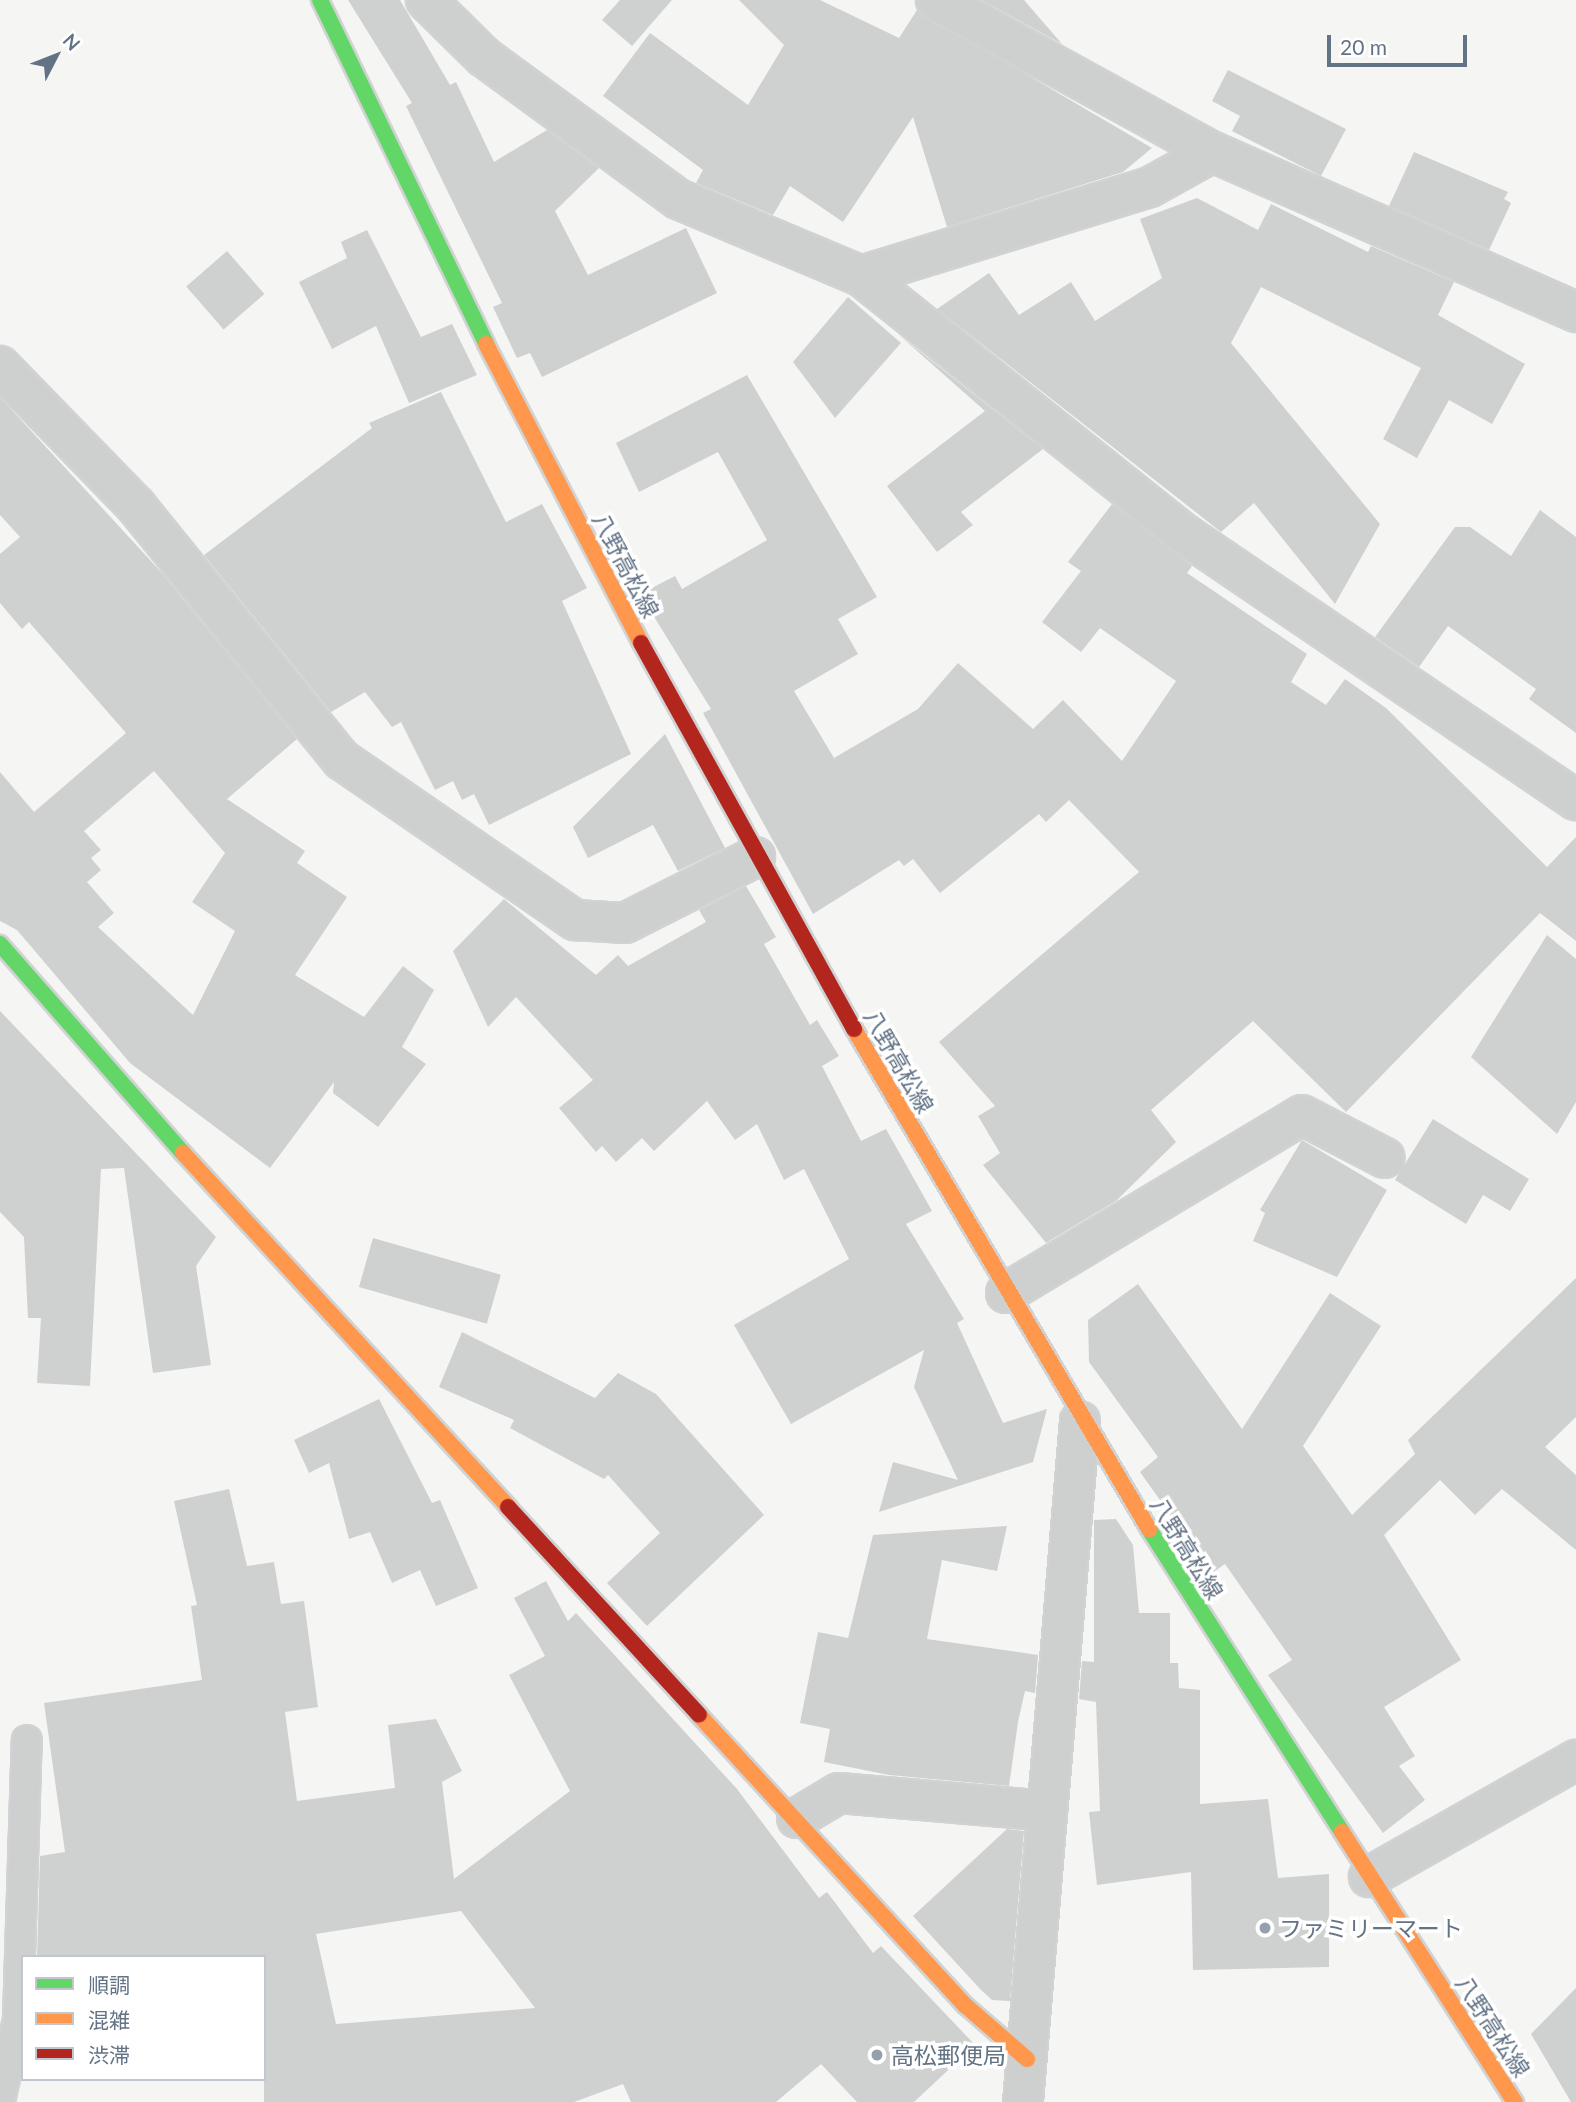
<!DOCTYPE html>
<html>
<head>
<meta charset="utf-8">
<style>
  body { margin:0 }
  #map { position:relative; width:1576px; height:2102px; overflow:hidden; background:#f5f5f3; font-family:Lato,"Noto Sans JP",sans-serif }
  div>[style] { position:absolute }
  .building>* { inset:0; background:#cfd1d1; transform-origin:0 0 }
  .roads { filter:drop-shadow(2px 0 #d0d2d3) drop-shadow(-2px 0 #d0d2d3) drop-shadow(0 2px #d0d2d3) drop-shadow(0 -2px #d0d2d3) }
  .lane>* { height:28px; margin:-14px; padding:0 14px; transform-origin:14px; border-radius:14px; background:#ced0d0 }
  .street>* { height:38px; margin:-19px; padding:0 19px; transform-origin:19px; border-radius:19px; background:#ced0d0 }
  .fast>* { height:16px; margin:-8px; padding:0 8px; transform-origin:8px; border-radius:8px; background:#63d668 }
  .slow>* { height:16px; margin:-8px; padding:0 8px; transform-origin:8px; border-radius:8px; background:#ff974d }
  .jam>* { height:16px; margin:-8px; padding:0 8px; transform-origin:8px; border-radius:8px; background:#b3261e }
  .dots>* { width:19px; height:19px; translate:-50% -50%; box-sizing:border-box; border:4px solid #fff; border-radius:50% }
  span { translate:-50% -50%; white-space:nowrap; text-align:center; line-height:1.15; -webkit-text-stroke:7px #fff; paint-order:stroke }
  .street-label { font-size:23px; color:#637386 }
  .poi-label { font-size:23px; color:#637386 }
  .left { translate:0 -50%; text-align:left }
  .legend { position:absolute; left:21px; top:1955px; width:245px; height:126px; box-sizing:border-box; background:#fff; border:2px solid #c1c7cf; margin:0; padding:9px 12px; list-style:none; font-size:21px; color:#637386 }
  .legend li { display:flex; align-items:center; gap:14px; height:35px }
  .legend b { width:35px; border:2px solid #c1c7cf }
  .north { position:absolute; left:21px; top:21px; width:70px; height:70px; -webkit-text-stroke:5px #fff; paint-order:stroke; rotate:48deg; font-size:19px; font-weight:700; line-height:28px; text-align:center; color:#637386 }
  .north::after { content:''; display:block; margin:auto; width:24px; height:32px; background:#637386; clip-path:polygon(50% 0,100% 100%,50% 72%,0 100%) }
  .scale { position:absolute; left:1327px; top:35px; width:140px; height:32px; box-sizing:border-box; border:4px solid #637386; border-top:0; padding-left:9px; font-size:21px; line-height:24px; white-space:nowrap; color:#637386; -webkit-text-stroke:5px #fff; paint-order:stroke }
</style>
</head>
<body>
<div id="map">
  <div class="building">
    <i style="clip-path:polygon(348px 0,400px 0,450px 85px,456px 82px,494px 162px,547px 130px,599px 168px,555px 211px,588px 275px,686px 228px,717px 293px,542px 377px,530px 353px,517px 358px,493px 307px,502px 303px,406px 106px,412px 103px)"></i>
    <i style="clip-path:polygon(620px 0,672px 0,632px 46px,602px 20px)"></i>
    <i style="clip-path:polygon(739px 0,820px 0,899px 38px,917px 10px,1152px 148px,1123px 172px,947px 227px,913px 117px,843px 222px,790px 186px,773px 215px,696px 183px,703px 170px,603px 96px,650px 33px,748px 105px,784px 45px)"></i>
    <i style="clip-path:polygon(981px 0,1024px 0,1062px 44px)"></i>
    <i style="clip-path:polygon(1228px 70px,1346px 129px,1321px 176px,1232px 131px,1240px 116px,1212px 101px)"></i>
    <i style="clip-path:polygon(1414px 152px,1508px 192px,1504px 199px,1511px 203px,1489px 250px,1389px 206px)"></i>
    <i style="clip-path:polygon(1197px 198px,1258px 230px,1271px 204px,1368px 252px,1371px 246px,1454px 282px,1438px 315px,1525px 364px,1492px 424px,1449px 400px,1417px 458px,1383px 439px,1421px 368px,1261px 287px,1231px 343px,1380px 524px,1335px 604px,1254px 503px,1221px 532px,937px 309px,989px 273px,1019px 315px,1071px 282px,1095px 321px,1162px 278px,1140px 219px)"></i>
    <i style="clip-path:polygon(367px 230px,421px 337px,452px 324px,477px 375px,409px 403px,376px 326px,332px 349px,299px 282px,347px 258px,341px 242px)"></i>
    <i style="left:227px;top:251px;width:57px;height:54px;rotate:49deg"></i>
    <i style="clip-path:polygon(848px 297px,901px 343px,835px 418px,793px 362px)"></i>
    <i style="clip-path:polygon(899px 335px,1043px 449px,961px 512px,973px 525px,937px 552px,887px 486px,985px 411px)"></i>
    <i style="clip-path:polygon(747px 375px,877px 597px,838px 619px,858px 654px,794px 691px,834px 758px,918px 709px,958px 663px,1033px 729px,1063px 700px,1122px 761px,1176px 681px,1100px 628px,1081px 652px,1042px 622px,1081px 571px,1068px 562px,1112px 504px,1192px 566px,1187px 573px,1307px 654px,1291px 682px,1326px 705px,1345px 679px,1386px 708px,1547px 867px,1576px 837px,1576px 941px,1540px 913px,1346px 1112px,1253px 1021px,1151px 1110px,1176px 1142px,1116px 1201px,1046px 1243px,983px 1165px,1000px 1153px,978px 1116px,995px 1106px,939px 1042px,1139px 872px,1069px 800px,1046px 822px,1039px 814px,940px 893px,913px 859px,904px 866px,899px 860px,813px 914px,703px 713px,711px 709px,640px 594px,675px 576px,682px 589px,767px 540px,718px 452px,639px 492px,616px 443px)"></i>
    <i style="clip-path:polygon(441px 392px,506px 522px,542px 504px,587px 588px,562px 601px,631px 754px,489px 825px,474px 794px,462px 800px,453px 781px,435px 790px,401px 722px,392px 727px,365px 692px,331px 712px,204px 555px,372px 428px,369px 423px)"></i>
    <i style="clip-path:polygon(evenodd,0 397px,162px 573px,297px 739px,227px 799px,305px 851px,297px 863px,347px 897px,295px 975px,364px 1017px,403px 966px,434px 990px,402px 1047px,426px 1064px,378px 1127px,333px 1093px,334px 1082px,270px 1168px,130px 1063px,17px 930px,0 921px,0 772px,34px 812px,126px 733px,29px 622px,22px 629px,0 603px,0 554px,20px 537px,0 515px,0 397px,154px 771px,225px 853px,192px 902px,235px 931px,193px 1015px,98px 927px,114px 913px,87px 882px,101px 870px,91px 858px,101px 850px,84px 831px,154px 771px)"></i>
    <i style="clip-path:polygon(1540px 510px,1576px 537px,1576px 733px,1529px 699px,1536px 689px,1448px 626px,1419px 667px,1375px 637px,1455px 527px,1470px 527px,1511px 556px)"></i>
    <i style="clip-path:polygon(665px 734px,725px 848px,678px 871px,653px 825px,588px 858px,573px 827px)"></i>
    <i style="clip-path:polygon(746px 886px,776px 937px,764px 944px,810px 1025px,817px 1020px,839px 1056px,822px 1066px,861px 1141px,886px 1129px,932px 1211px,906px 1224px,964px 1319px,957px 1323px,1003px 1423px,1047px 1409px,1033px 1462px,879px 1512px,893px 1462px,958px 1480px,914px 1387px,924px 1350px,791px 1424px,734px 1325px,849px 1259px,804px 1169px,784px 1180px,757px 1124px,735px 1140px,707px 1101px,654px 1151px,642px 1138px,616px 1162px,602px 1146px,596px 1152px,559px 1108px,593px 1080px,516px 997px,488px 1027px,453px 951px,504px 899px,596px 975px,618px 955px,628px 966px,706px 922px,699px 910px)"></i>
    <i style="clip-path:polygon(1547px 935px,1576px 959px,1576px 1102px,1557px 1134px,1471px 1057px)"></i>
    <i style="clip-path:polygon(0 1011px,216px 1237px,196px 1266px,211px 1365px,153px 1373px,124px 1168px,101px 1169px,90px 1386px,37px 1383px,41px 1318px,28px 1318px,24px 1237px,0 1212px)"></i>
    <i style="clip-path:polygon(1433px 1119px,1529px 1179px,1510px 1211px,1483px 1195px,1466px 1224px,1395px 1180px)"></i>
    <i style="clip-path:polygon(1302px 1140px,1387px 1190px,1337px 1277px,1253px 1241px,1265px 1213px,1260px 1210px)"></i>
    <i style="left:373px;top:1238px;width:133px;height:51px;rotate:16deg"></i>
    <i style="clip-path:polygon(1576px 1278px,1576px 1417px,1545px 1447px,1576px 1475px,1576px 1550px,1502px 1489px,1475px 1515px,1440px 1480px,1384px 1535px,1461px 1660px,1384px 1707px,1415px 1756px,1399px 1766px,1425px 1800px,1383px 1833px,1268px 1675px,1292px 1660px,1225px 1564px,1212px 1573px,1140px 1472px,1158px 1457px,1089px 1362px,1088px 1320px,1138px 1284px,1242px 1429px,1330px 1293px,1381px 1326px,1303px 1446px,1352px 1515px,1415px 1454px,1408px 1440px)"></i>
    <i style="clip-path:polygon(462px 1332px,595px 1398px,618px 1373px,656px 1394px,764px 1515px,647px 1626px,607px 1583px,660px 1533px,608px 1475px,604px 1479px,510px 1428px,514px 1420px,439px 1387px)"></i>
    <i style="clip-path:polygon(379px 1399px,432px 1503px,440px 1500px,478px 1588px,436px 1606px,420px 1570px,392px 1583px,370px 1532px,349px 1539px,329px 1463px,309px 1473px,294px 1440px)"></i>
    <i style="clip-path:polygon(evenodd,229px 1489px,247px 1566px,274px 1562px,281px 1604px,304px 1601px,318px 1707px,285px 1712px,297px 1801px,395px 1788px,388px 1725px,436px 1719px,462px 1771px,442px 1782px,454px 1879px,570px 1791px,509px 1675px,545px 1656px,514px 1598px,546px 1581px,568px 1621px,576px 1613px,737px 1789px,819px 1898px,827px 1892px,873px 1953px,881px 1946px,975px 2045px,914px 2102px,857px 2102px,821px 2064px,776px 2102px,631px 2102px,623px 2084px,574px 2102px,264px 2102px,264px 1957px,37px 1957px,40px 1856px,65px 1852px,44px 1703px,202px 1680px,191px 1606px,197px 1605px,174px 1501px,229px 1489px,461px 1911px,535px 2008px,336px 2024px,316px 1934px,461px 1911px)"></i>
    <i style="clip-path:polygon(1116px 1519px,1133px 1545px,1139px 1613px,1170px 1613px,1170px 1663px,1178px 1663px,1179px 1688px,1200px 1690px,1200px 1804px,1268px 1799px,1278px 1878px,1329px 1874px,1329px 1967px,1193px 1970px,1191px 1872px,1097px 1885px,1089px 1812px,1100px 1811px,1096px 1702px,1079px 1699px,1082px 1661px,1094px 1662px,1094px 1520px)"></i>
    <i style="clip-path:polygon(1007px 1526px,997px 1571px,942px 1560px,927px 1639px,1038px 1655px,1035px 1693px,1025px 1691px,1018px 1722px,1009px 1786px,889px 1775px,824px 1762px,830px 1729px,800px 1723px,818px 1632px,848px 1638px,873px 1535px)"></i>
    <i style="clip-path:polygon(1007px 1829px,1024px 1831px,1010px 2001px,992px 2000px,981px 1990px,913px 1916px)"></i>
    <i style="clip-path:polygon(1576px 1988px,1576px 2102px,1571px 2102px,1531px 2034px)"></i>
  </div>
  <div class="roads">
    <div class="lane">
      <i style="left:0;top:2101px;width:84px;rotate:-77.6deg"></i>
      <i style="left:18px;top:2019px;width:279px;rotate:-88.2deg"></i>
    </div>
    <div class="street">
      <i style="left:426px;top:0;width:81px;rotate:44.5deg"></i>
      <i style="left:484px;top:57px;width:240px;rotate:36.2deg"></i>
      <i style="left:678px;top:199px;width:199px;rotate:22.8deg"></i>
      <i style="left:861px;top:276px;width:302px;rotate:-17.1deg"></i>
      <i style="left:1150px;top:187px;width:72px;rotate:-29.1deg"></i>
      <i style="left:1213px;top:152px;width:397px;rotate:23.8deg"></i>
      <i style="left:936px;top:0;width:316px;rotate:28.8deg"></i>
      <i style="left:861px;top:276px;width:417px;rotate:38.6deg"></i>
      <i style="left:1187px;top:536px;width:470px;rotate:34.2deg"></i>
      <i style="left:0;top:366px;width:195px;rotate:45.8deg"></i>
      <i style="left:136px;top:506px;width:327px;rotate:51deg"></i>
      <i style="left:342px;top:760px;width:283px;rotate:34.5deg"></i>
      <i style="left:575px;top:920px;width:50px;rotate:3.4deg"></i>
      <i style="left:625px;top:923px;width:146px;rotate:-26.9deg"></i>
      <i style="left:1006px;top:1293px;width:345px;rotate:-31deg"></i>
      <i style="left:1302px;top:1115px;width:93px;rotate:27.4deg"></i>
      <i style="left:797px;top:1818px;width:49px;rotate:-30.8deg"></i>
      <i style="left:839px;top:1793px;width:209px;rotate:4.9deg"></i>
      <i style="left:1369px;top:1877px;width:238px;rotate:-29.5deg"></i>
      <i style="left:1023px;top:2102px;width:683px;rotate:-85.22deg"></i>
    </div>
    <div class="fast">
      <i style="left:320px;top:0;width:382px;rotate:64.2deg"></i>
      <i style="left:0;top:944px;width:278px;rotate:48.8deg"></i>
      <i style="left:1149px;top:1529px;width:359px;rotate:57.5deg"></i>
    </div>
    <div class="slow">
      <i style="left:486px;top:344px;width:337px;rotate:62.6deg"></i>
      <i style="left:854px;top:1029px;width:581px;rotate:59.46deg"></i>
      <i style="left:183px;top:1153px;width:481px;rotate:47.4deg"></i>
      <i style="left:699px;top:1715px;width:395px;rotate:47.5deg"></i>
      <i style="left:966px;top:2006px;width:81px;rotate:41deg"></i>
      <i style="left:1342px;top:1832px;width:321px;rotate:57.4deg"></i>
    </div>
    <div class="jam">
      <i style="left:641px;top:643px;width:441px;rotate:61.1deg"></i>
      <i style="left:508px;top:1507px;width:282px;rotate:47.4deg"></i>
    </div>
  </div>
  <div class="dots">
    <i style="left:1265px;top:1928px;background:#96a0ac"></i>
    <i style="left:877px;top:2055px;background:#96a0ac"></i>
  </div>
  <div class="street-label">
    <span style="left:626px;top:565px;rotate:62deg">八野高松線</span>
    <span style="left:899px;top:1061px;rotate:60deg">八野高松線</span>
    <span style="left:1187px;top:1548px;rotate:58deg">八野高松線</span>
    <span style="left:1493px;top:2026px;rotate:57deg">八野高松線</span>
  </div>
  <div class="poi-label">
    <span class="left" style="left:1279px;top:1928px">ファミリーマート</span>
    <span class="left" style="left:891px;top:2055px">高松郵便局</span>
  </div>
  <ul class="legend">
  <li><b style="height:9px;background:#63d668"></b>順調</li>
  <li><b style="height:9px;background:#ff974d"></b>混雑</li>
  <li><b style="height:9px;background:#b3261e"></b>渋滞</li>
  </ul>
  <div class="north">N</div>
  <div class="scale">20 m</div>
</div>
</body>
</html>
